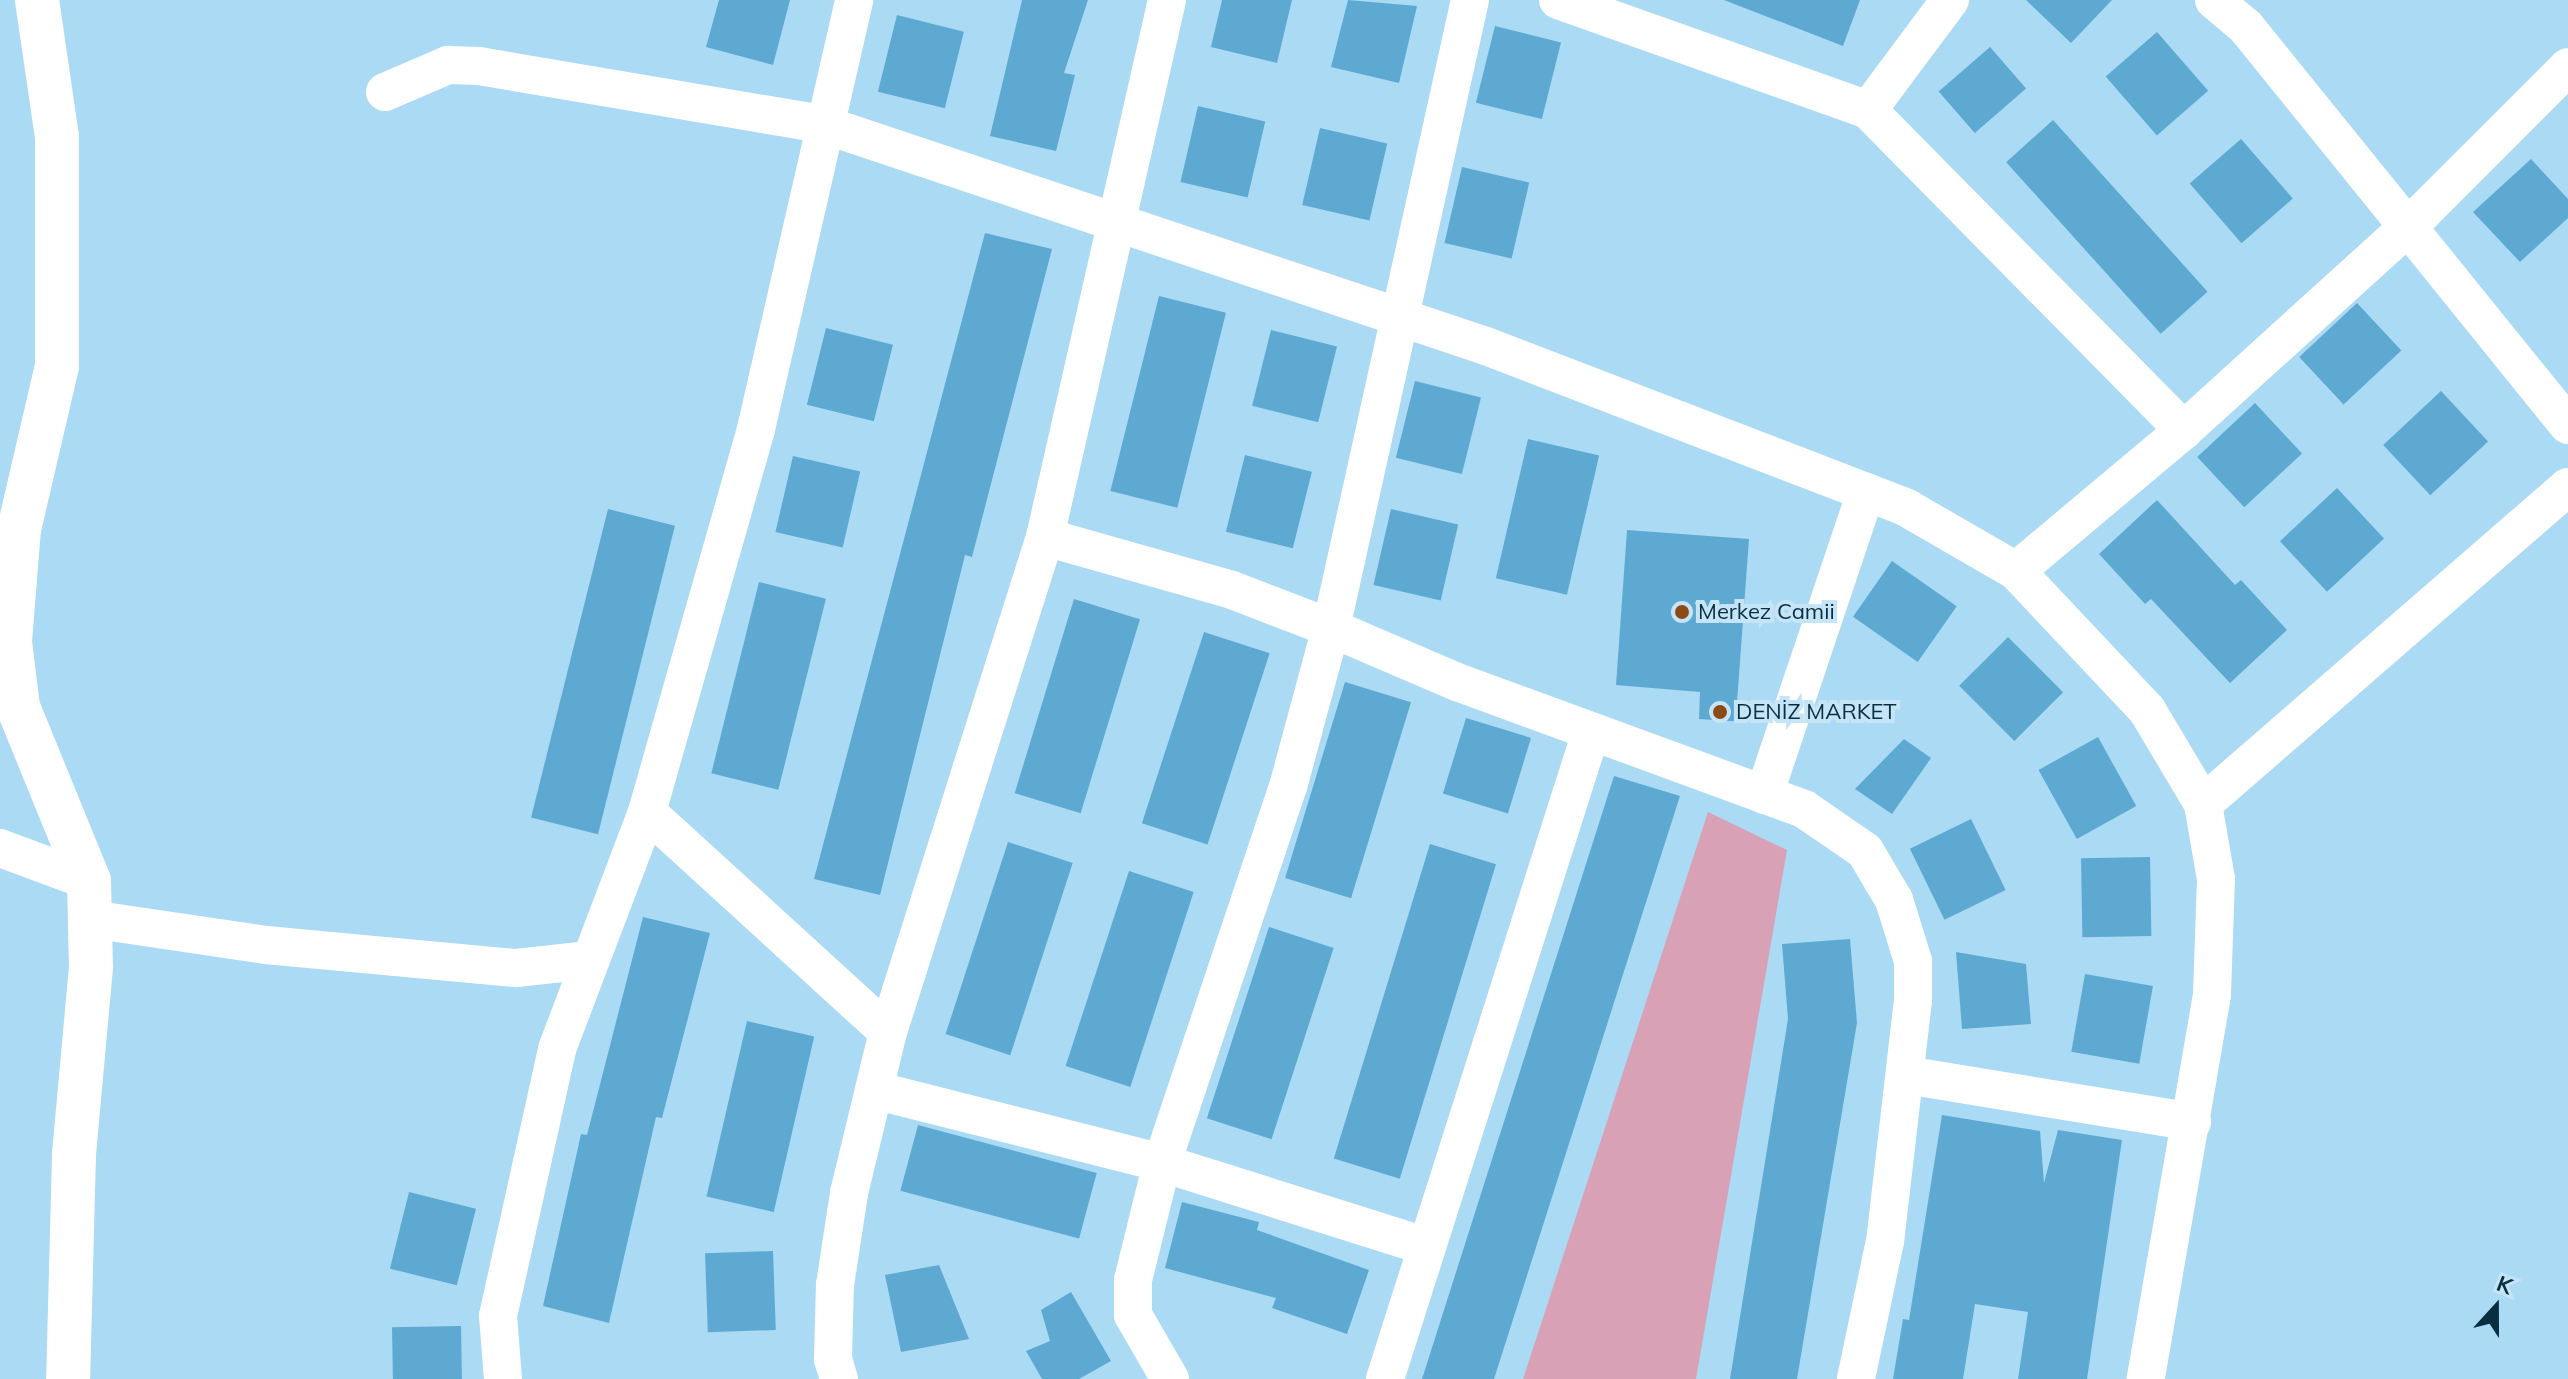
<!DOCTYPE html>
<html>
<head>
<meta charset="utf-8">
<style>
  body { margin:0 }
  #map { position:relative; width:2568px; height:1379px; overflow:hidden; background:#abdaf5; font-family:Mulish,sans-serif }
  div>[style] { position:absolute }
  .green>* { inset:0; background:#d8a1b6 }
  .building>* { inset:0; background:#5da9d2; transform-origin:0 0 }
  .street>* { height:38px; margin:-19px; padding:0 19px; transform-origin:19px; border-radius:19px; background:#fff }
  .secondary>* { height:44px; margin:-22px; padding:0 22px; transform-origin:22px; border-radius:22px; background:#fff }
  .dots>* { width:22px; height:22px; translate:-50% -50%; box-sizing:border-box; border:4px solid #c5e5f7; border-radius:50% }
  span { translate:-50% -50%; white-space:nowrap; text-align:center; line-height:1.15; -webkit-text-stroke:8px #c5e5f7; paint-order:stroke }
  .poi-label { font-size:22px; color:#092e40 }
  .left { translate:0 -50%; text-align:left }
  .north { position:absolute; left:2456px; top:1267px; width:80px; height:80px; -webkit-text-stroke:6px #c5e5f7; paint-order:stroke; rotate:21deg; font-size:22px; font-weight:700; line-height:32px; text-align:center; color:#092e40 }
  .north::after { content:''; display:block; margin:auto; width:28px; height:36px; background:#092e40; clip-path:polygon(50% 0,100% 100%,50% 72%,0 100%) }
</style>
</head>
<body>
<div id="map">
  <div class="green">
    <i style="clip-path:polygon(1708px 812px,1787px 850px,1696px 1379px,1523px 1379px)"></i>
  </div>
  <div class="building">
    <i style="clip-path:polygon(719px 0,790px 0,773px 65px,706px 47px)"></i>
    <i style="clip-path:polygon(1022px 0,1088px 0,1064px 73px,1075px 75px,1056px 151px,990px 136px)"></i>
    <i style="clip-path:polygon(1222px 0,1292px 0,1277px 63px,1211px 47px)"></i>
    <i style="clip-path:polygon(1348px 0,1417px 6px,1399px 83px,1331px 67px)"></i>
    <i style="clip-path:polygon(1724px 0,1860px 0,1843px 46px)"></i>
    <i style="clip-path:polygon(2026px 0,2112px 0,2071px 43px)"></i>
    <i style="left:897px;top:15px;width:69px;height:79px;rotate:14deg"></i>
    <i style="left:1495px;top:26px;width:68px;height:79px;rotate:14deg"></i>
    <i style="left:2157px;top:32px;width:78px;height:68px;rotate:49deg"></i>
    <i style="left:1990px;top:47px;width:55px;height:68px;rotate:49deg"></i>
    <i style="left:1198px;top:106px;width:69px;height:78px;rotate:13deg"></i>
    <i style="left:2053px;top:120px;width:231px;height:63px;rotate:48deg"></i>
    <i style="left:1320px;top:128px;width:69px;height:79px;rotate:13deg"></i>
    <i style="left:2241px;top:139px;width:79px;height:68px;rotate:49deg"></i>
    <i style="clip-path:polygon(2531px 159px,2568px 199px,2568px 218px,2520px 262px,2473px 212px)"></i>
    <i style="left:1462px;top:167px;width:69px;height:78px;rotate:13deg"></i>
    <i style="clip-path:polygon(985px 233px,1052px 249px,972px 557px,965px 555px,880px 895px,814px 879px)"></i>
    <i style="left:1159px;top:296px;width:69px;height:201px;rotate:14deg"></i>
    <i style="left:2357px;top:303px;width:65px;height:79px;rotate:47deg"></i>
    <i style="left:826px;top:328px;width:69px;height:79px;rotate:14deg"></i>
    <i style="left:1271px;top:330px;width:68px;height:78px;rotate:14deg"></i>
    <i style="left:1415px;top:381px;width:68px;height:79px;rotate:14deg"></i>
    <i style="left:2441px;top:391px;width:69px;height:79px;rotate:47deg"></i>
    <i style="left:2255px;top:403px;width:69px;height:79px;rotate:47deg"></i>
    <i style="left:1528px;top:439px;width:73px;height:143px;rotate:13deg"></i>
    <i style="left:1245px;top:455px;width:69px;height:79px;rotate:14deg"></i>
    <i style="left:793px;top:456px;width:69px;height:78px;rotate:13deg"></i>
    <i style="left:2337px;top:488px;width:69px;height:78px;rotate:47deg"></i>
    <i style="clip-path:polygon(2157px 500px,2235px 585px,2241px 580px,2287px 630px,2230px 683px,2151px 599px,2145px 604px,2099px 554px)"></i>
    <i style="left:608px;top:509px;width:69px;height:318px;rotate:14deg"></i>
    <i style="left:1391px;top:509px;width:69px;height:78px;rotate:13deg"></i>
    <i style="clip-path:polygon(1627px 530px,1749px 539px,1737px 702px,1746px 722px,1699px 719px,1700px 692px,1616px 685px)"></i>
    <i style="left:1892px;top:561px;width:79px;height:68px;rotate:35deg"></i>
    <i style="left:759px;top:582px;width:69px;height:197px;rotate:14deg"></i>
    <i style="left:1074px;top:599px;width:69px;height:203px;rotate:17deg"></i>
    <i style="left:1204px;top:632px;width:69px;height:201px;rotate:18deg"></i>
    <i style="left:2008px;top:637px;width:78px;height:69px;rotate:45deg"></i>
    <i style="left:1345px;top:682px;width:69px;height:205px;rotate:17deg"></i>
    <i style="left:1466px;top:718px;width:68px;height:79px;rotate:17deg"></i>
    <i style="left:2098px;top:737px;width:79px;height:68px;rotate:61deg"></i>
    <i style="clip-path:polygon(1904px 739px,1931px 758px,1892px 814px,1855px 789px)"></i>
    <i style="clip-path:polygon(1614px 776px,1680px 796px,1656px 871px,1494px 1379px,1422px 1379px)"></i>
    <i style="left:1971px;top:819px;width:79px;height:68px;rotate:64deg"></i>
    <i style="left:1008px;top:842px;width:68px;height:202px;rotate:18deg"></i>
    <i style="left:1430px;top:844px;width:69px;height:329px;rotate:17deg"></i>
    <i style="left:2150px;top:857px;width:79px;height:69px;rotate:89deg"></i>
    <i style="left:1129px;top:871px;width:68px;height:205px;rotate:18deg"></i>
    <i style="clip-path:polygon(643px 917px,710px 933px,662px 1118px,656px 1117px,609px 1323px,543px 1306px,581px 1134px,587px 1135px)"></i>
    <i style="left:1269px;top:927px;width:68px;height:201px;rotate:18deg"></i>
    <i style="clip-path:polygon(1850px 939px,1857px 1023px,1797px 1379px,1730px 1379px,1788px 1019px,1782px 944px)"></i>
    <i style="clip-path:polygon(1956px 952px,2026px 964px,2031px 1024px,1962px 1029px)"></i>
    <i style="left:2085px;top:974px;width:69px;height:79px;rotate:10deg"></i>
    <i style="left:747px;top:1021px;width:69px;height:180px;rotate:13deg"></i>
    <i style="clip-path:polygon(1942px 1115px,2040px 1131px,2044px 1183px,2058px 1130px,2122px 1140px,2087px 1379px,2018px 1379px,2028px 1312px,1975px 1304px,1963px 1379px,1893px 1379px,1903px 1319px,1909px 1320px)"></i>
    <i style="left:918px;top:1125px;width:185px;height:68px;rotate:15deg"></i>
    <i style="left:409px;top:1192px;width:69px;height:79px;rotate:14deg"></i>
    <i style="clip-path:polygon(1182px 1202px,1259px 1222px,1257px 1230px,1369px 1270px,1347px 1334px,1272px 1308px,1276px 1298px,1165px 1268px)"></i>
    <i style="left:773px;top:1251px;width:79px;height:68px;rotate:88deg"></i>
    <i style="clip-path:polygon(939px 1265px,969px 1339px,901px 1352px,885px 1275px)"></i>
    <i style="clip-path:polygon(1071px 1292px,1111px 1361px,1079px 1379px,1042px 1379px,1026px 1351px,1050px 1341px,1041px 1310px)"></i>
    <i style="left:461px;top:1326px;width:53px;height:69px;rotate:89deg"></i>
  </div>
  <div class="street">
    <i style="left:1558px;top:0;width:329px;rotate:19.5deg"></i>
    <i style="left:1868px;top:110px;width:450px;rotate:45.4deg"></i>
    <i style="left:2214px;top:0;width:42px;rotate:40.2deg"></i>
    <i style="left:2246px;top:27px;width:512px;rotate:51.03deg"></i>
    <i style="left:385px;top:92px;width:69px;rotate:-23.2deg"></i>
    <i style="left:448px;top:65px;width:31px;rotate:2deg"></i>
    <i style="left:479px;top:66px;width:348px;rotate:9.6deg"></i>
    <i style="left:822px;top:124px;width:700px;rotate:18.49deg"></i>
    <i style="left:1486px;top:346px;width:451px;rotate:21deg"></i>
    <i style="left:1907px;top:508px;width:126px;rotate:30deg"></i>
    <i style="left:2016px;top:571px;width:191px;rotate:46.7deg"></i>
    <i style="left:2147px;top:710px;width:109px;rotate:59.2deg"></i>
    <i style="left:2203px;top:804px;width:76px;rotate:80.2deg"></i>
    <i style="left:2216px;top:879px;width:116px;rotate:92deg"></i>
    <i style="left:2212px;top:995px;width:390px;rotate:99.8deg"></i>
    <i style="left:1868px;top:110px;width:137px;rotate:-53.3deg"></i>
    <i style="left:1045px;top:537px;width:194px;rotate:15.8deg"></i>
    <i style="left:1232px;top:590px;width:106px;rotate:21deg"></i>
    <i style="left:1331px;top:628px;width:137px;rotate:23.2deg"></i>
    <i style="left:1457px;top:682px;width:370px;rotate:20.1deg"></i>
    <i style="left:1804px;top:809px;width:74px;rotate:34.5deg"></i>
    <i style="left:1865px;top:851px;width:57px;rotate:59.4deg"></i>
    <i style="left:1894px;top:900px;width:64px;rotate:72.7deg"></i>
    <i style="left:1913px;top:961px;width:39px;rotate:90deg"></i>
    <i style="left:1913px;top:1000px;width:243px;rotate:96.6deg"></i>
    <i style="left:1885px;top:1241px;width:141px;rotate:101.9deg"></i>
    <i style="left:2016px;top:571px;width:219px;rotate:-40deg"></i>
    <i style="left:2184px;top:430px;width:302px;rotate:-42.2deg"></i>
    <i style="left:2408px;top:227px;width:226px;rotate:-45deg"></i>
    <i style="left:1764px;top:795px;width:320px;rotate:-71.4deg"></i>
    <i style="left:2203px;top:804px;width:483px;rotate:-41deg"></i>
    <i style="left:647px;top:812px;width:326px;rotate:42.4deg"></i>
    <i style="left:0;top:848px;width:95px;rotate:20.3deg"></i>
    <i style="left:90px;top:919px;width:178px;rotate:8.4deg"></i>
    <i style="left:266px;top:945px;width:251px;rotate:5.3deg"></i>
    <i style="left:516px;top:968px;width:74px;rotate:-6.2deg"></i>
    <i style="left:1906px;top:1075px;width:290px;rotate:9.3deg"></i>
    <i style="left:874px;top:1090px;width:297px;rotate:14.2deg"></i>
    <i style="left:1162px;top:1163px;width:277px;rotate:17.5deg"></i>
    <i style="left:503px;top:1379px;width:63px;rotate:-94.5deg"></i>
    <i style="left:498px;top:1316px;width:273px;rotate:-77.5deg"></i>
    <i style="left:557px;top:1049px;width:254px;rotate:-69.2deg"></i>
    <i style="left:647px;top:812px;width:398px;rotate:-74.1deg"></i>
    <i style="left:756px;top:429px;width:440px;rotate:-77.1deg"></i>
    <i style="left:839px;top:1379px;width:21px;rotate:-107deg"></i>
    <i style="left:833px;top:1359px;width:74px;rotate:-88.5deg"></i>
    <i style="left:835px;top:1285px;width:93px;rotate:-81.3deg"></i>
    <i style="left:849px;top:1193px;width:166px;rotate:-76.4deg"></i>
    <i style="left:888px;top:1032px;width:519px;rotate:-72.4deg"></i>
    <i style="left:1045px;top:537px;width:551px;rotate:-77.2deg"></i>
    <i style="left:1170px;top:1379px;width:74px;rotate:-120deg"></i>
    <i style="left:1133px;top:1315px;width:35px;rotate:-90deg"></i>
    <i style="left:1133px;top:1280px;width:121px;rotate:-76.1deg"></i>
    <i style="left:1162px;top:1163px;width:397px;rotate:-71.5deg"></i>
    <i style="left:1288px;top:787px;width:165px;rotate:-74.9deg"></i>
    <i style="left:1331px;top:628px;width:643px;rotate:-77.52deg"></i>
    <i style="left:1385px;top:1379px;width:679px;rotate:-72.34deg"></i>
  </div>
  <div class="secondary">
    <i style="left:37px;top:0;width:138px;rotate:81.7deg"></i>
    <i style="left:57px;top:137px;width:229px;rotate:90deg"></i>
    <i style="left:57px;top:366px;width:167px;rotate:103.1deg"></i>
    <i style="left:19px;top:529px;width:113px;rotate:94.6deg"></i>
    <i style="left:10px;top:642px;width:65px;rotate:83deg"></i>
    <i style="left:18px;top:707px;width:188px;rotate:67.8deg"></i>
    <i style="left:89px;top:881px;width:86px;rotate:88.7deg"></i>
    <i style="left:91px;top:967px;width:189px;rotate:95.2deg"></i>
    <i style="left:74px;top:1155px;width:224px;rotate:91.5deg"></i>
  </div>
  <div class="dots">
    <i style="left:1682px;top:612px;background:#8b4a16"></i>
    <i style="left:1720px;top:712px;background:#8b4a16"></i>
  </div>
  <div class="poi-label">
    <span class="left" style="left:1698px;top:612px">Merkez Camii</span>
    <span class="left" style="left:1736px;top:712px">DENİZ MARKET</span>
  </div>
  <div class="north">K</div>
</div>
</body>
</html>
